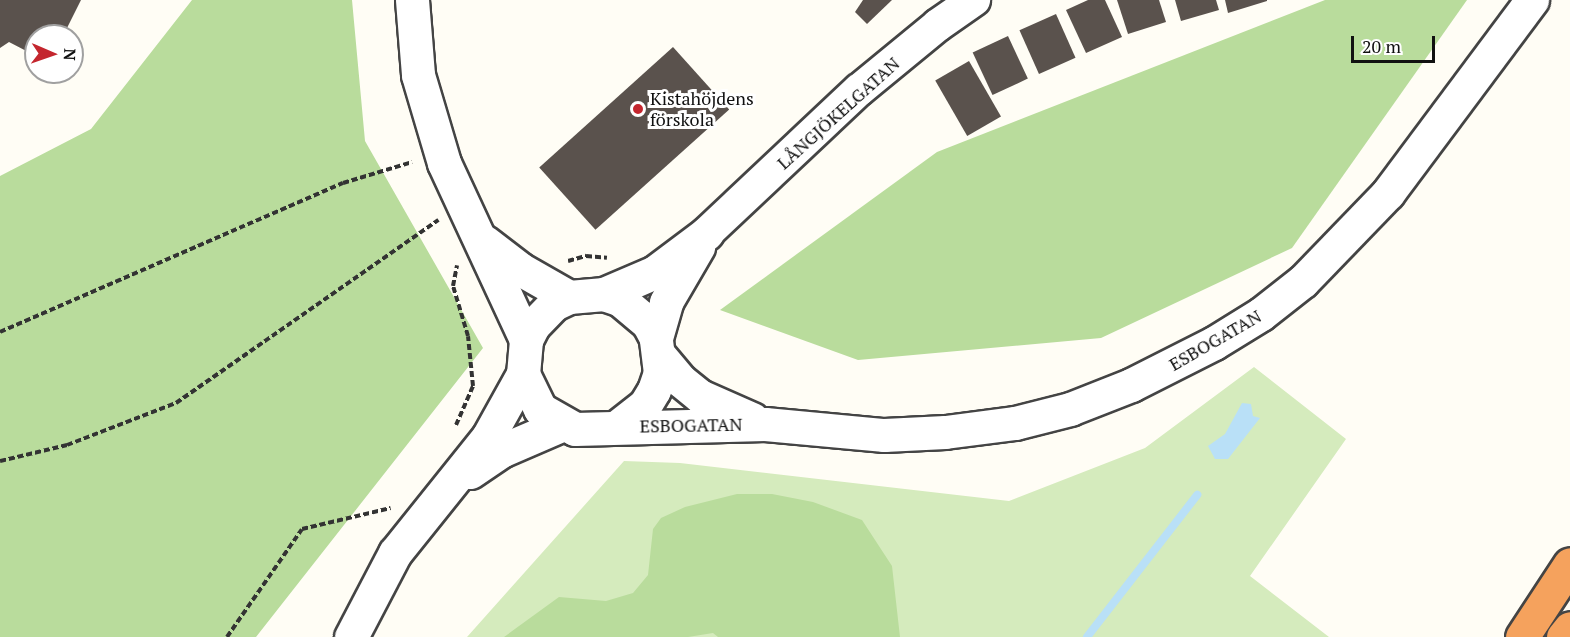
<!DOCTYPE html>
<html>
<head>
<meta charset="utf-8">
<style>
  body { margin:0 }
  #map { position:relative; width:1570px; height:637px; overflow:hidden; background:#fffdf5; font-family:"PT Serif",serif }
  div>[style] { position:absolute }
  .green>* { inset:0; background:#d5ebbd }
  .forest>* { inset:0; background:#b9dc9c }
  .water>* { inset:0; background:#b9e0f7 }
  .stream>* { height:8px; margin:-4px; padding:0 4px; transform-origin:4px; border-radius:4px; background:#b9e0f7 }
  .building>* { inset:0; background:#5a524d; transform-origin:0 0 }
  .path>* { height:4px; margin-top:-2px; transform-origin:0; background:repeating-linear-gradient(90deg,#333 0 6px,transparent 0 9px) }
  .roads { filter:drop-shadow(2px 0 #444) drop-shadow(-2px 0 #444) drop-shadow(0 2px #444) drop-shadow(0 -2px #444) }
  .minor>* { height:32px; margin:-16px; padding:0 16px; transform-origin:16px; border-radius:16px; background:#fff }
  .tertiary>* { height:33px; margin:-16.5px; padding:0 16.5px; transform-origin:16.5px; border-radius:16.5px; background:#fff }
  .motorway>* { height:33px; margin:-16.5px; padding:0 16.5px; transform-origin:16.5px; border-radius:16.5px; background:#f5a25d }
  .dots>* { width:16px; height:16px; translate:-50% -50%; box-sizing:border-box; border:3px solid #fff; border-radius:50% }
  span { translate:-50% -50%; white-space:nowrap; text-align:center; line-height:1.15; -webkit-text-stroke:6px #fff; paint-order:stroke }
  .poi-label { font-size:18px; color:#111 }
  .left { translate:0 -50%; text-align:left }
  .street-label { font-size:18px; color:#111 }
  .north { position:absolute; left:24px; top:24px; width:60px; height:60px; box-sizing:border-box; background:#fff; border:2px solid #a0a0a0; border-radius:50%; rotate:92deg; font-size:16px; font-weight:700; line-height:24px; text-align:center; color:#111 }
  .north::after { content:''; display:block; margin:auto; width:21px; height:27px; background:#c4262e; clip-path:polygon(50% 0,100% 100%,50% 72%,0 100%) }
  .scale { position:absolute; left:1351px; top:36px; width:84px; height:27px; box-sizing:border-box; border:3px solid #111; border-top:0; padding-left:8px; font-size:18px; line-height:21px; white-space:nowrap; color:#111; -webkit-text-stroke:4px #fff; paint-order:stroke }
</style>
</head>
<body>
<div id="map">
  <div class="green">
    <i style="clip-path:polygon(1254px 367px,1346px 439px,1250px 576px,1329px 637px,467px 637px,624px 461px,680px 463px,1009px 501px,1145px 448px)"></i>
  </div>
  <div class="forest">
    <i style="clip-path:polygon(192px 0,352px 0,365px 141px,483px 348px,256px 637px,0 637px,0 176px,91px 129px)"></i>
    <i style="clip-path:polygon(1325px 0,1467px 0,1292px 248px,1101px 338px,858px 360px,720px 310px,937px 152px)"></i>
    <i style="clip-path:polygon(737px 494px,772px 494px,813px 502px,862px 520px,892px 566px,900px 637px,718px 637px,713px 633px,688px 637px,504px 637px,559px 597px,606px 601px,633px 593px,648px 575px,653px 529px,661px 518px,685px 507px)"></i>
  </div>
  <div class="water">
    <i style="clip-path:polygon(1242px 403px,1251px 404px,1253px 416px,1260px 418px,1228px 459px,1215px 459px,1208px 446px,1225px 434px)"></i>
  </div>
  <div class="stream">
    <i style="left:1087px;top:637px;width:180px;rotate:-52.2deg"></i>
  </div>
  <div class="building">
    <i style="clip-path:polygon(0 0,81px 0,63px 36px,36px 36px,36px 56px,9px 42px,0 48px)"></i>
    <i style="clip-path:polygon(863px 0,892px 0,867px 24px,855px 12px)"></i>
    <i style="clip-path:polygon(1088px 0,1105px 0,1122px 37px,1086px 53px,1066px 10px)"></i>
    <i style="clip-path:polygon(1117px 0,1159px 0,1166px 22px,1128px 34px)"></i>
    <i style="clip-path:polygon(1175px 0,1216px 0,1219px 10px,1181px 21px)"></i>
    <i style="clip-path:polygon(1225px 0,1267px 0,1267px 1px,1228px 13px)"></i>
    <i style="left:1056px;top:14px;width:48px;height:40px;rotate:66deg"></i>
    <i style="left:1008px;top:36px;width:47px;height:39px;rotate:65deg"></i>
    <i style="left:673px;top:47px;width:84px;height:180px;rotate:48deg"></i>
    <i style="left:969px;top:61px;width:64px;height:39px;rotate:60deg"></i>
  </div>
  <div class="path">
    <i style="left:568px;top:261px;width:19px;rotate:-16deg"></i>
    <i style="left:586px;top:256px;width:21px;rotate:5deg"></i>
    <i style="left:0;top:332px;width:374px;rotate:-23.5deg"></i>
    <i style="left:343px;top:183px;width:72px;rotate:-16.9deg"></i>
    <i style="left:456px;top:425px;width:43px;rotate:-66.4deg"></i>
    <i style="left:473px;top:386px;width:50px;rotate:-95.7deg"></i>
    <i style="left:468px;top:336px;width:52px;rotate:-106.7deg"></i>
    <i style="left:453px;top:286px;width:21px;rotate:-79deg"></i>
    <i style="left:0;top:461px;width:69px;rotate:-13.4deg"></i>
    <i style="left:67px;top:445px;width:117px;rotate:-21.1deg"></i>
    <i style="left:176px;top:403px;width:320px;rotate:-34.9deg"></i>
    <i style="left:227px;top:637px;width:131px;rotate:-55.2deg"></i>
    <i style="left:302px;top:529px;width:91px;rotate:-13.3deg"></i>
  </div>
  <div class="roads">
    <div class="minor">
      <i style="left:707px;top:233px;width:209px;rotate:-43.3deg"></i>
      <i style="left:859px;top:90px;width:102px;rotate:-39.4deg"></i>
      <i style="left:938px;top:25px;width:44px;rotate:-34.8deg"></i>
    </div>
    <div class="tertiary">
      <i style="left:412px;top:0;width:75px;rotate:85.4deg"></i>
      <i style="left:418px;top:75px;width:92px;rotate:73.5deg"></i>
      <i style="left:444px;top:163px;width:195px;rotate:65.1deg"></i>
      <i style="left:485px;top:242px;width:44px;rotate:37.6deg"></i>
      <i style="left:520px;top:269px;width:56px;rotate:29.7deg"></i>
      <i style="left:604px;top:294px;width:56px;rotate:-23.3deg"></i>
      <i style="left:655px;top:272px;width:65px;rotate:-36.9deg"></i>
      <i style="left:656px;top:338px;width:37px;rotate:-74deg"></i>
      <i style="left:666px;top:302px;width:64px;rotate:-59.8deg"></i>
      <i style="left:660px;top:356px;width:31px;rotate:50deg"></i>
      <i style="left:680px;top:380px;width:26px;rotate:39deg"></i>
      <i style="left:700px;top:396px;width:57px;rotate:23.9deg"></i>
      <i style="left:618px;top:426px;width:34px;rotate:-38deg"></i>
      <i style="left:645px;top:405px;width:17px;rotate:-59deg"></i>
      <i style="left:654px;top:390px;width:18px;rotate:-71deg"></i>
      <i style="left:660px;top:373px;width:35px;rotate:-97deg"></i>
      <i style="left:656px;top:338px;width:17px;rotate:-118deg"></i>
      <i style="left:648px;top:323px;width:35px;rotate:-140deg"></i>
      <i style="left:621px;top:300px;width:18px;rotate:-161deg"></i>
      <i style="left:604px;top:294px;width:35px;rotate:175deg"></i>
      <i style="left:569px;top:297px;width:17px;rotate:155deg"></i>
      <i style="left:554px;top:304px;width:30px;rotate:134deg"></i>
      <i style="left:533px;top:326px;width:16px;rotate:117deg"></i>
      <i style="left:526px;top:340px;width:34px;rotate:95deg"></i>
      <i style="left:523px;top:374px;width:39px;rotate:64deg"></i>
      <i style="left:540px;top:409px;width:40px;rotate:29.7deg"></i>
      <i style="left:575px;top:429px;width:190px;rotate:-1.5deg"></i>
      <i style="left:765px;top:424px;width:120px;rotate:5.3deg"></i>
      <i style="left:884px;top:435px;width:61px;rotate:-2.8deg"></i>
      <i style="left:945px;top:432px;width:71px;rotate:-7.3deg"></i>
      <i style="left:1015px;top:423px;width:57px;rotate:-14.3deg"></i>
      <i style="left:1070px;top:409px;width:66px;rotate:-21.5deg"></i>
      <i style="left:1131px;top:385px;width:93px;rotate:-26.8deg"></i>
      <i style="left:1214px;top:343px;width:55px;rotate:-31.7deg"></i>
      <i style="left:1261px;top:314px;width:53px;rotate:-38.2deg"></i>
      <i style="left:1303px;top:281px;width:122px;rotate:-46deg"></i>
      <i style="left:1388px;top:193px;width:241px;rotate:-53.3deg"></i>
      <i style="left:470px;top:472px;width:40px;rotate:-34deg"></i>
      <i style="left:503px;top:450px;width:63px;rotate:-23.3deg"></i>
      <i style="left:351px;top:637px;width:95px;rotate:-62.4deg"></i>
      <i style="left:395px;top:553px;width:149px;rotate:-51.3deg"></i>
      <i style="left:488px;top:437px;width:72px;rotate:-60.9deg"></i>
    </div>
    <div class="motorway">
      <i style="left:1522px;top:637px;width:87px;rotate:-56.7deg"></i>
      <i style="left:1563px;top:637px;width:11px;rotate:-52deg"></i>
    </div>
  </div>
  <div class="dots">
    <i style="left:638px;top:109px;background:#c4262e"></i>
  </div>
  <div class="poi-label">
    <span class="left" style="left:650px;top:109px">Kistahöjdens<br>förskola</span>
  </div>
  <div class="street-label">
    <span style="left:838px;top:113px;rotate:-42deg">LÅNGJÖKELGATAN</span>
    <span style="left:1215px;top:340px;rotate:-30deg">ESBOGATAN</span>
    <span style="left:691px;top:425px;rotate:-1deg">ESBOGATAN</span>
  </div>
  <div class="north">N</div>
  <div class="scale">20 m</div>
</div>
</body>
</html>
